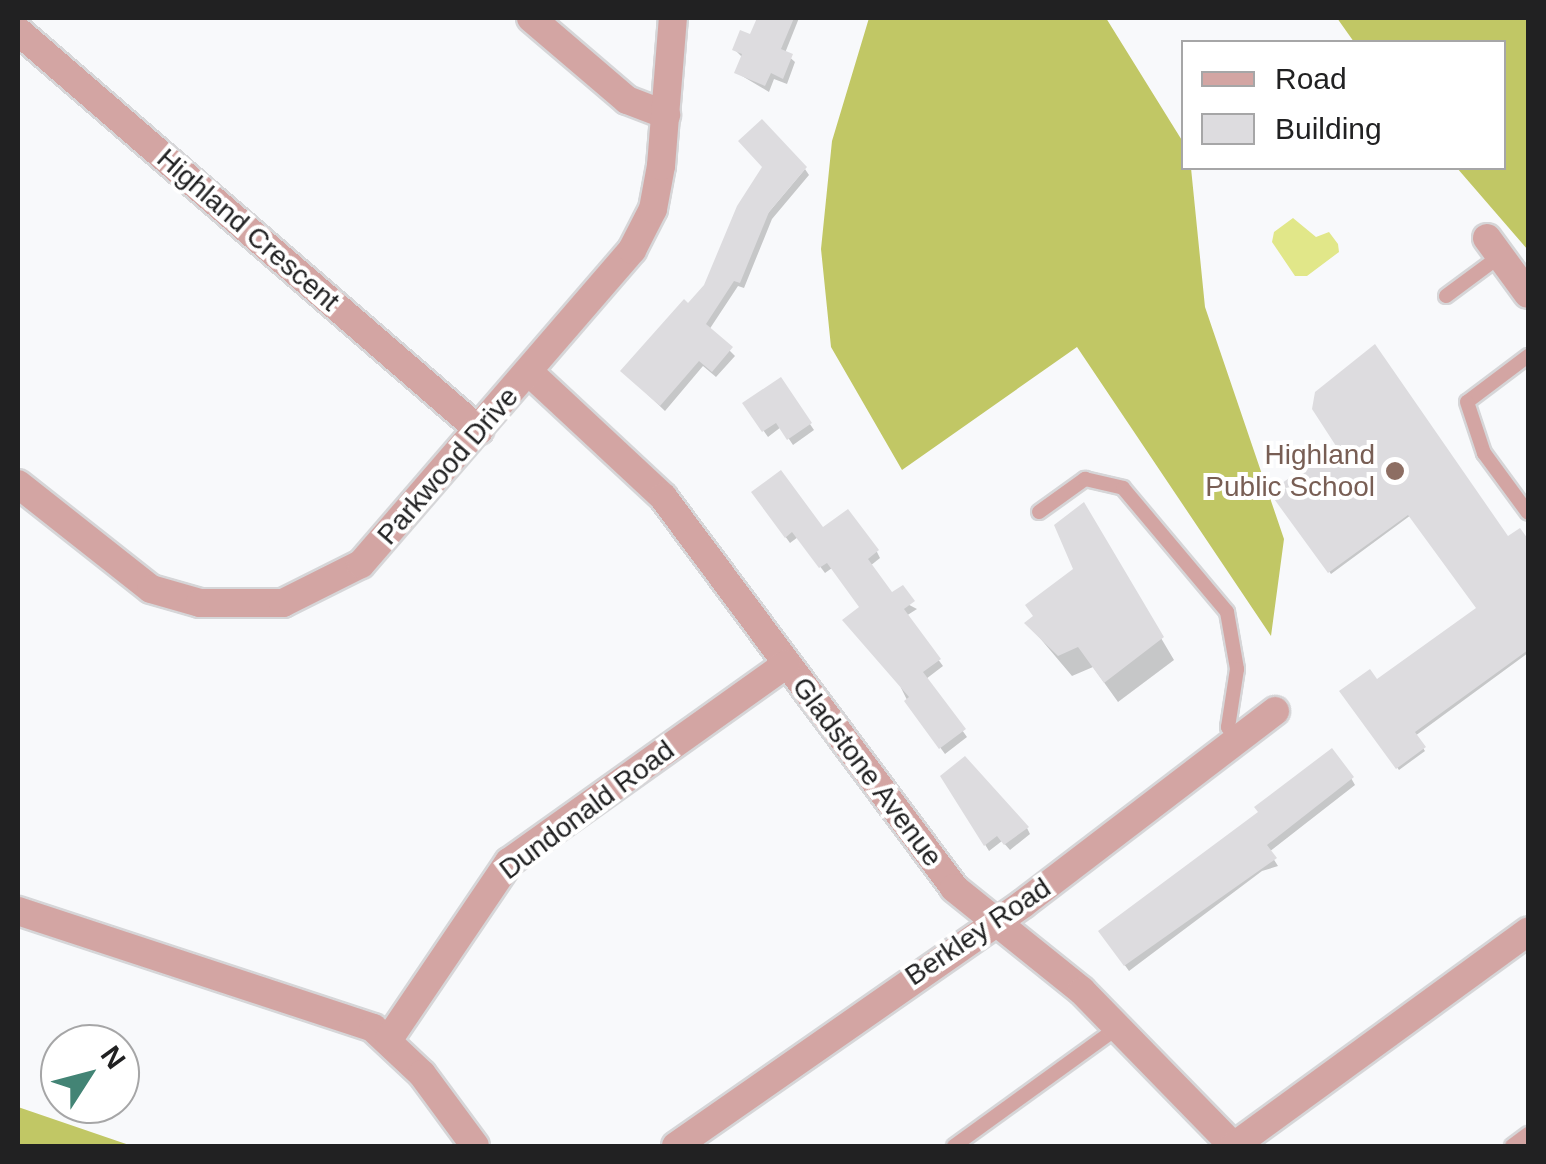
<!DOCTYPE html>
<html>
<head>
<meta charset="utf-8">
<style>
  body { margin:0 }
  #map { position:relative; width:1546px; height:1164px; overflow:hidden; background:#f8f9fb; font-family:Arial,sans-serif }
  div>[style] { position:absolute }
  .green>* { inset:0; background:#e1e789 }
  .forest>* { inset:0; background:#c1c765 }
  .shadow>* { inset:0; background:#0003 }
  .building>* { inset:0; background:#dddcdf }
  .roads { filter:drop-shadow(2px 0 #d6d6d8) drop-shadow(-2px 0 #d6d6d8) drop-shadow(0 2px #d6d6d8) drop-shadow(0 -2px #d6d6d8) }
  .lane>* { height:14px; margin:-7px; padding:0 7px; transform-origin:7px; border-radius:7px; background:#d3a5a3 }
  .street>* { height:28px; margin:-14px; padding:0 14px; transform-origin:14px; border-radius:14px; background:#d3a5a3 }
  .dots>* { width:28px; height:28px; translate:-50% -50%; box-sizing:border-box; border:5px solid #fff; border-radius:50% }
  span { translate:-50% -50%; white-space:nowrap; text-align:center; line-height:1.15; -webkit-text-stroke:8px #fff; paint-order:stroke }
  .street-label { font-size:28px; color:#212122 }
  .education-label { font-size:28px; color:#785e54 }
  .right { translate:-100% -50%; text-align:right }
  .frame { position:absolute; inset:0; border:20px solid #212122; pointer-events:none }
  .legend { position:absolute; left:1181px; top:40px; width:325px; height:130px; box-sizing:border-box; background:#fff; border:2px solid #a6a6a7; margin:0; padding:12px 18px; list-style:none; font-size:30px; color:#212122 }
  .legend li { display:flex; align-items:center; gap:20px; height:50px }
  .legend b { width:50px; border:2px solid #a6a6a7 }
  .north { position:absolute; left:40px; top:1024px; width:100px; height:100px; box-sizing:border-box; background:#fff; border:2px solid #a6a6a7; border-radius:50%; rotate:54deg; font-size:28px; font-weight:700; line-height:40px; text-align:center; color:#212122 }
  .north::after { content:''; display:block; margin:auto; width:35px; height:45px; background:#438475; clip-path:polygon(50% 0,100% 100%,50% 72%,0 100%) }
</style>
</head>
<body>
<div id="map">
  <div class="green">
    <i style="clip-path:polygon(1293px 218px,1316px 237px,1329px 232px,1338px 244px,1339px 252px,1307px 276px,1295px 276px,1272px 242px,1274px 232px)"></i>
  </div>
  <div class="forest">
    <i style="clip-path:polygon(869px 18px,1106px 18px,1183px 142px,1184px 168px,1191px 168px,1205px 307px,1284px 539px,1271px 636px,1077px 347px,902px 470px,831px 347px,821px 249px,832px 141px)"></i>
    <i style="clip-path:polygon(1337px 18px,1528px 18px,1528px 250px,1457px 168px,1504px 168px,1504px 42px,1354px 42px)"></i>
    <i style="clip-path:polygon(18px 1107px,132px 1146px,18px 1146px)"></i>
  </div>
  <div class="shadow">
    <i style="clip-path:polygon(760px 18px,799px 18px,785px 53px,795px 62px,787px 84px,774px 79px,769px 92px,737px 73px,743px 58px,735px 50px,751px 38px)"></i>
    <i style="clip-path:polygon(805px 169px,809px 175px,772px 219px,744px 288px,738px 286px,709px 330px,735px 356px,716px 377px,703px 366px,665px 411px,623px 371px,689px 307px)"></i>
    <i style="clip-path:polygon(780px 380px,814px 430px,793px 445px,781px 427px,768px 437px,745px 404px)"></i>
    <i style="clip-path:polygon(1339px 446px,1508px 540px,1520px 531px,1528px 542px,1528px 653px,1415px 736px,1425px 751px,1399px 770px,1343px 692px,1377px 682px,1479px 608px,1411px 515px,1331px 574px,1273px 493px)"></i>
    <i style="clip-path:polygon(758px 499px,877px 552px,880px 558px,870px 566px,892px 596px,917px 609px,906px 616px,943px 666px,926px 679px,967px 737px,945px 754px,911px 708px,862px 609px,832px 568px,825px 573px,798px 537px,790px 543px)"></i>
    <i style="clip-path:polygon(1083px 506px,1174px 660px,1118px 702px,1093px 667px,1072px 676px,1028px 624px,1076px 569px)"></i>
    <i style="clip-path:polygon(943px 776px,1027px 828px,1030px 834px,1010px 850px,1002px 841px,989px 851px)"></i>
    <i style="clip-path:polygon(1351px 778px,1355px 785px,1269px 852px,1278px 866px,1262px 871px,1129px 971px,1105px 938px)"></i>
  </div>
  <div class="building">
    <i style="clip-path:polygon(757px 18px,794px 18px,781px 49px,793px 54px,783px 79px,771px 73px,765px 86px,734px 73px,742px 54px,732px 50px,740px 30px,750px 34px)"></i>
    <i style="clip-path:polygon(762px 119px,807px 167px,769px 212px,740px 283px,734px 281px,706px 324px,733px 347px,712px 372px,699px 361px,660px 406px,620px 371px,684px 299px,688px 303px,704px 285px,737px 206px,762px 167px,738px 141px)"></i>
    <i style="clip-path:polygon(1375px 344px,1508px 536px,1520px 528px,1528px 539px,1528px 650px,1415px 732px,1426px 747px,1396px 769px,1339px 691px,1370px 669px,1377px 679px,1476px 608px,1408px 515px,1328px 573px,1269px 492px,1336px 446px,1312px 409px,1315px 392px)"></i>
    <i style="clip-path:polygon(781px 377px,812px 423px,787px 440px,776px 423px,762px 432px,742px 403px)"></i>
    <i style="clip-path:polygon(781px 470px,823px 527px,848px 509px,879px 550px,868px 559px,892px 592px,903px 585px,915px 601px,904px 609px,941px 659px,923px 672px,966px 729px,939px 749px,904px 701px,909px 697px,842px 620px,859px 607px,827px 563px,819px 568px,792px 532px,785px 538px,751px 492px)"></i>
    <i style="clip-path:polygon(1084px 502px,1164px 637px,1104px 683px,1078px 647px,1058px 656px,1024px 623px,1033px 616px,1025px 605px,1073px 569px,1054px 525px)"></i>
    <i style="clip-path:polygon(1332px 748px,1354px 777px,1267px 845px,1277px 858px,1124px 966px,1098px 931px,1258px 812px,1254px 807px)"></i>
    <i style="clip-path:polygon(965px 756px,1029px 827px,1004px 845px,997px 836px,984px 846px,940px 776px)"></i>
  </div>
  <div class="roads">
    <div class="lane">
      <i style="left:1446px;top:296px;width:67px;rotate:-36.5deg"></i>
      <i style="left:1528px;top:356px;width:76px;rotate:143deg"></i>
      <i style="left:1467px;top:402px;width:54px;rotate:71.6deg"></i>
      <i style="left:1484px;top:453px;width:74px;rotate:53.7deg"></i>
      <i style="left:1039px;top:512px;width:57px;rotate:-35.7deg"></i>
      <i style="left:1085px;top:479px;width:39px;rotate:13deg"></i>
      <i style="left:1123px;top:488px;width:162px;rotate:50deg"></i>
      <i style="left:1227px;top:612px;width:58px;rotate:80deg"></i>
      <i style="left:1237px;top:669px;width:59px;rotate:98.8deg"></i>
      <i style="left:1228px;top:727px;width:19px;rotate:58deg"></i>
      <i style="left:954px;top:1146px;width:201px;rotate:-35.9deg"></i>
      <i style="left:1512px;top:1146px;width:20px;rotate:-37deg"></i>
    </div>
    <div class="street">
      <i style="left:531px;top:18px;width:126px;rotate:40.5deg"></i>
      <i style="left:627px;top:100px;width:42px;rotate:21deg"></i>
      <i style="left:18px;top:31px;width:610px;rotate:40.88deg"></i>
      <i style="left:1487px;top:238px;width:69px;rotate:53.8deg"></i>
      <i style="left:529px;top:372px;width:183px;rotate:43deg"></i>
      <i style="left:663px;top:497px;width:487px;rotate:53.3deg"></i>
      <i style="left:954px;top:888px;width:164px;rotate:38.8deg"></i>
      <i style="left:1082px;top:991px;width:216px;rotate:45.7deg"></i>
      <i style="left:18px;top:484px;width:169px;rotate:38.3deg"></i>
      <i style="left:151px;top:589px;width:51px;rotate:15.9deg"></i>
      <i style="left:200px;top:603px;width:83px"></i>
      <i style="left:283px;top:603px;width:87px;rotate:-26.6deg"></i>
      <i style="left:361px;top:564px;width:415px;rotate:-49.2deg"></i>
      <i style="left:632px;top:250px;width:46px;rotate:-62.9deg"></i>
      <i style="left:653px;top:209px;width:44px;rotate:-79.5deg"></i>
      <i style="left:661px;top:166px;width:148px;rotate:-85.4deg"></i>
      <i style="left:18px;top:911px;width:374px;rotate:18.2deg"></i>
      <i style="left:373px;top:1028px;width:67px;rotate:43.2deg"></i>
      <i style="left:422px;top:1074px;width:89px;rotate:53.6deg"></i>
      <i style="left:389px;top:1039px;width:214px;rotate:-55.9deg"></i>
      <i style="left:509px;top:862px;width:341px;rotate:-35.5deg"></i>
      <i style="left:676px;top:1146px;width:424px;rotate:-34.9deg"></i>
      <i style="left:1024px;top:903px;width:316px;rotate:-37.4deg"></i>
      <i style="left:1234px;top:1146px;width:364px;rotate:-36.1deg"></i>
    </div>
  </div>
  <div class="dots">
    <i style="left:1395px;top:471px;background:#8d6e63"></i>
  </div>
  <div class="street-label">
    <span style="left:248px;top:230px;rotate:41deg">Highland Crescent</span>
    <span style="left:448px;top:466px;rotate:-49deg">Parkwood Drive</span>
    <span style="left:867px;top:772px;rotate:53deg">Gladstone Avenue</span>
    <span style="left:587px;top:810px;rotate:-37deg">Dundonald Road</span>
    <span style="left:978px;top:932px;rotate:-34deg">Berkley Road</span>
  </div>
  <div class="education-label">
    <span class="right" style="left:1375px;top:471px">Highland<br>Public School</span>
  </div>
  <div class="frame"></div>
  <ul class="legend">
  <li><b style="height:12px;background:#d3a5a3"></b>Road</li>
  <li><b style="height:28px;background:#dddcdf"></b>Building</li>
  </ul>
  <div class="north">N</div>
</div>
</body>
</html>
